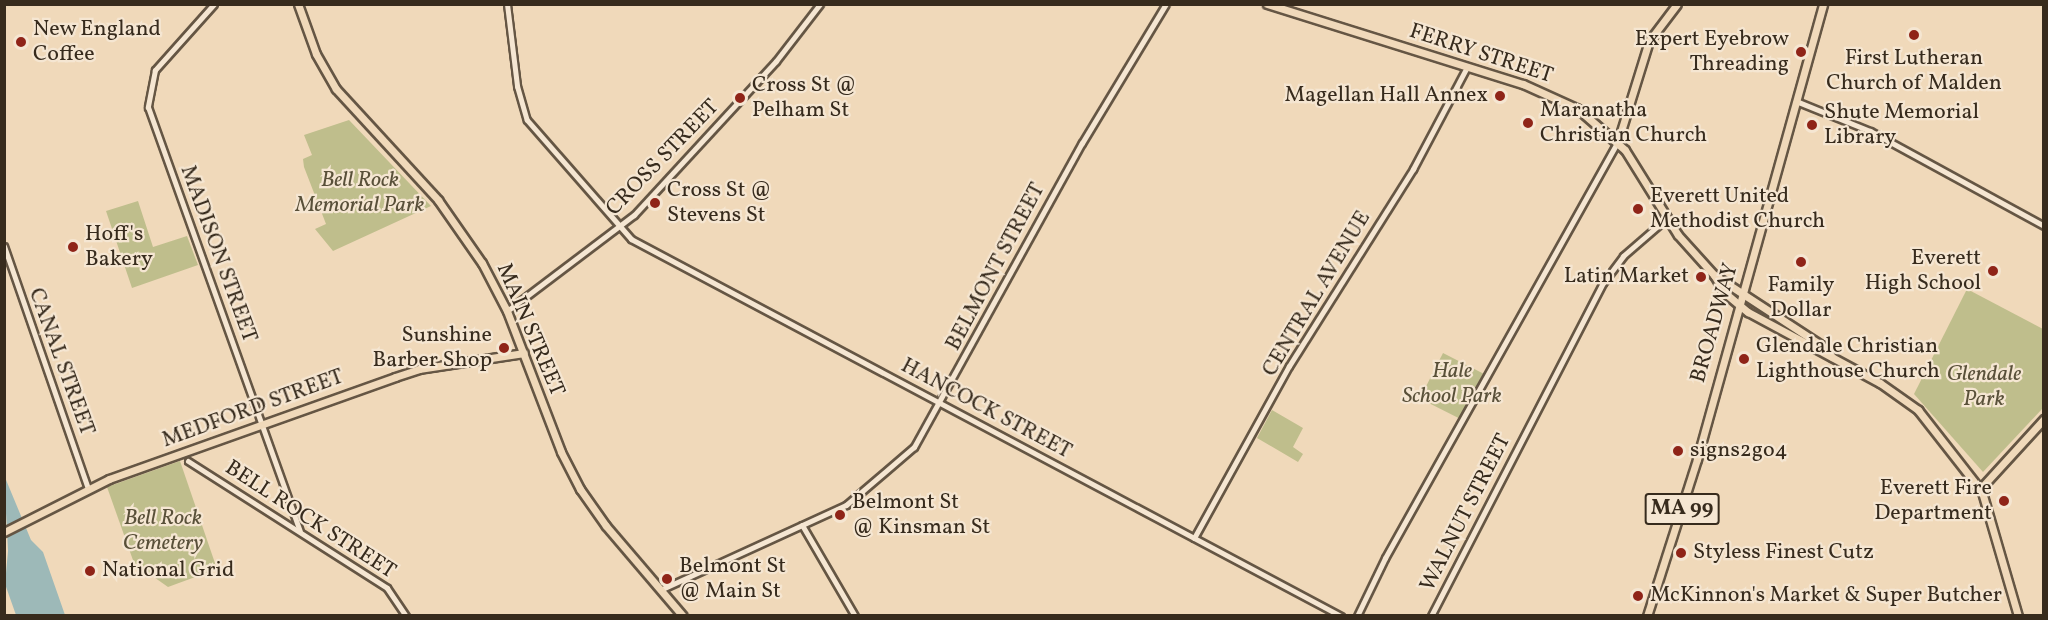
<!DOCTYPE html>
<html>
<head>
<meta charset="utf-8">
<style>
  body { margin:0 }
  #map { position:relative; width:2048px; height:620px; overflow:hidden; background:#f0d9ba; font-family:Vollkorn,serif }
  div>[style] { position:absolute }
  .green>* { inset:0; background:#bfbe8c; transform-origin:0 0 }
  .water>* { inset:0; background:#9db9b8 }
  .roads { filter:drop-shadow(2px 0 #655644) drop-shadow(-2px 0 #655644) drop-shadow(0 2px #655644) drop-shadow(0 -2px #655644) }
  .minor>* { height:5px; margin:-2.5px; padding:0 2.5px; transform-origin:2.5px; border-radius:2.5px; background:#f5e6d2 }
  .major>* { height:7px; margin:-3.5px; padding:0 3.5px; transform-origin:3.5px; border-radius:3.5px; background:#f0d9ba }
  .dots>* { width:16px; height:16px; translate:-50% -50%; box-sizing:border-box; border:3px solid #f5e6d2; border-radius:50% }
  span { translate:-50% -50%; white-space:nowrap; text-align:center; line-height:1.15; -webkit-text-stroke:4.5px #f5e6d2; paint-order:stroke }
  .shield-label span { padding:2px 4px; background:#f5e6d2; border:2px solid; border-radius:4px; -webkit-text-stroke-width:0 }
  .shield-label { font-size:21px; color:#372b1d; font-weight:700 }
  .poi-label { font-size:22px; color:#372b1d }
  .left { translate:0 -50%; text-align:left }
  .right { translate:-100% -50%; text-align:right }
  .street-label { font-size:22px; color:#372b1d }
  .park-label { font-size:22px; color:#595039; font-style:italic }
  .frame { position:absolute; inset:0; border:6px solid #372b1d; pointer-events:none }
</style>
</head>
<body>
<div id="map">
  <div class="green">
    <i style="clip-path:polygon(349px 120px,431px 206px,333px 251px,315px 229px,326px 224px,304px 167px,303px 159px,312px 155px,304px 135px)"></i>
    <i style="clip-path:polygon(138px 201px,153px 247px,187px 236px,198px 265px,132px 288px,106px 211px)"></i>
    <i style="clip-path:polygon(1967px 289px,2043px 329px,2043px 408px,1983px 472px,1914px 394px)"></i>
    <i style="left:1443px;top:353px;width:45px;height:51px;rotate:27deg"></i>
    <i style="clip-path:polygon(1272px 410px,1303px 428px,1293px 447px,1303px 454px,1298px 462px,1257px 438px)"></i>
    <i style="clip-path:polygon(180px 461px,217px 569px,168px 587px,134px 563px,107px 487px)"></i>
  </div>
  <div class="water">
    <i style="clip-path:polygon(4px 475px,31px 540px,43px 552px,65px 615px,16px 615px,5px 584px,8px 551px)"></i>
  </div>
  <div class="roads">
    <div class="minor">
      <i style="left:214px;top:4px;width:89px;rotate:131.8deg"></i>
      <i style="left:155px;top:70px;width:38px;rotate:101deg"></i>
      <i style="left:148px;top:107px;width:450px;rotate:70.3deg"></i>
      <i style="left:507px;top:4px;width:83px;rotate:83deg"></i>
      <i style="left:517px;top:86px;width:35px;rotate:74deg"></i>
      <i style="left:527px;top:120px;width:158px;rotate:48.8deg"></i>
      <i style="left:631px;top:239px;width:804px;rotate:27.97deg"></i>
      <i style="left:1796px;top:101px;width:80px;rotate:22.1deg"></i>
      <i style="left:1870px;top:131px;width:198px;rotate:28.6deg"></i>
      <i style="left:4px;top:246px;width:257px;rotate:70.9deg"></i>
      <i style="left:507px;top:311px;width:159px;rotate:-37.1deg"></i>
      <i style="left:634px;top:215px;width:209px;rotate:-47.3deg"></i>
      <i style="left:776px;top:61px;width:72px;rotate:-52.3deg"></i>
      <i style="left:188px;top:461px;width:236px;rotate:32.5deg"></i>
      <i style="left:387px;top:588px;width:34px;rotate:56deg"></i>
      <i style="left:802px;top:525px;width:105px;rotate:59.8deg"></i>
      <i style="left:1194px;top:538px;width:196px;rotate:-61.1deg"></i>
      <i style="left:1289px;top:366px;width:233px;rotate:-57.8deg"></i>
      <i style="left:1413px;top:169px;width:115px;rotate:-62.1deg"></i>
      <i style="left:660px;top:590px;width:205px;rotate:-24.6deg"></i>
      <i style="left:846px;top:505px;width:89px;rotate:-40.5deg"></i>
      <i style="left:914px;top:447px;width:347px;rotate:-61.1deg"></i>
      <i style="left:1082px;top:143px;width:162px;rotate:-58.9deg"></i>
      <i style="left:1357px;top:616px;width:64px;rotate:-64.2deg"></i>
      <i style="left:1385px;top:558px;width:478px;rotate:-60.8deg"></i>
      <i style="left:1431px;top:616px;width:375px;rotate:-62.7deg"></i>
      <i style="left:1603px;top:283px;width:34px;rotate:-53deg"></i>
      <i style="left:1623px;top:256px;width:58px;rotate:-40.8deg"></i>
    </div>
    <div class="major">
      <i style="left:298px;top:4px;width:53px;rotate:70.2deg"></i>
      <i style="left:316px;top:54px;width:40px;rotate:60.3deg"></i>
      <i style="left:336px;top:89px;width:151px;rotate:47.4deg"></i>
      <i style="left:438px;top:200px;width:77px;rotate:55.1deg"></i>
      <i style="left:482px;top:263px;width:54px;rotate:62.5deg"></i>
      <i style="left:507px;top:311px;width:151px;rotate:69deg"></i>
      <i style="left:561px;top:452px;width:42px;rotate:62.8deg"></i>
      <i style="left:580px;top:489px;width:45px;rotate:54.9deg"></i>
      <i style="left:606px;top:526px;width:118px;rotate:49.5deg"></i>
      <i style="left:1267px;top:4px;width:268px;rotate:17.4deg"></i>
      <i style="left:1523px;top:84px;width:60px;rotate:24.4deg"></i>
      <i style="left:1578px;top:109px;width:62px;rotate:41.1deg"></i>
      <i style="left:1625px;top:150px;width:100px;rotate:58.1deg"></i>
      <i style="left:1678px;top:235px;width:54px;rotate:48deg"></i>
      <i style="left:1714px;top:275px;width:131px;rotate:33.2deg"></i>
      <i style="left:1824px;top:347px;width:13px;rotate:51deg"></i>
      <i style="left:1618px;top:141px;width:105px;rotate:-72.8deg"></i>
      <i style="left:1649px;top:41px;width:46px;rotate:-52.9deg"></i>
      <i style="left:1714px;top:275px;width:21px;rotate:59deg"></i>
      <i style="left:1725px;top:293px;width:30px;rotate:40deg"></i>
      <i style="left:1748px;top:312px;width:150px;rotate:28.3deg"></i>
      <i style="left:1880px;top:383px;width:47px;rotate:35.4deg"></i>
      <i style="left:1918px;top:410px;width:104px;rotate:52deg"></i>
      <i style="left:1982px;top:492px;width:129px;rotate:73.8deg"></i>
      <i style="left:1980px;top:489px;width:95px;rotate:-47.6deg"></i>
      <i style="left:4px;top:532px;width:118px;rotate:-26.8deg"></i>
      <i style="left:109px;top:479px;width:304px;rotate:-19.6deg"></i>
      <i style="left:395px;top:377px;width:25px;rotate:-18deg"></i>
      <i style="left:419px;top:369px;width:106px;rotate:-8.7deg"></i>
      <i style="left:1647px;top:616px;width:165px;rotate:-72.3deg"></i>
      <i style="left:1697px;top:459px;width:472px;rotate:-74.5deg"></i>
    </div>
  </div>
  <div class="dots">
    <i style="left:1914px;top:35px;background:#8f2418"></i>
    <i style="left:21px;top:42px;background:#8f2418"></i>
    <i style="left:1801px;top:52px;background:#8f2418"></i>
    <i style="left:1500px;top:96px;background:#8f2418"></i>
    <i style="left:740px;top:98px;background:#8f2418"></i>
    <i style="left:1528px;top:123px;background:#8f2418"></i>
    <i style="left:1812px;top:125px;background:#8f2418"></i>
    <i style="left:655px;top:203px;background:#8f2418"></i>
    <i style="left:1638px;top:209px;background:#8f2418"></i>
    <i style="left:73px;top:247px;background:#8f2418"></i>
    <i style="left:1801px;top:262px;background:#8f2418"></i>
    <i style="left:1993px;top:271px;background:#8f2418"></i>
    <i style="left:1701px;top:277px;background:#8f2418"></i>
    <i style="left:504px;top:348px;background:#8f2418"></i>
    <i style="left:1744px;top:359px;background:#8f2418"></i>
    <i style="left:1678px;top:451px;background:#8f2418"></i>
    <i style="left:2004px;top:501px;background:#8f2418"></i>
    <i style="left:840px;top:515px;background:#8f2418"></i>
    <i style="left:1681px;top:553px;background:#8f2418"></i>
    <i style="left:90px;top:571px;background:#8f2418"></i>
    <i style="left:667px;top:579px;background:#8f2418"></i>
    <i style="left:1638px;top:596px;background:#8f2418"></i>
  </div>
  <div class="shield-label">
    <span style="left:1682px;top:509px">MA 99</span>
  </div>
  <div class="poi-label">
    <span class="left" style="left:33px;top:42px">New England<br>Coffee</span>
    <span class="right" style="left:1789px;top:52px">Expert Eyebrow<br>Threading</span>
    <span style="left:1914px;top:71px">First Lutheran<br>Church of Malden</span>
    <span class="left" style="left:752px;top:98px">Cross St @<br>Pelham St</span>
    <span class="right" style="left:1488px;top:96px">Magellan Hall Annex</span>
    <span class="left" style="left:1540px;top:123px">Maranatha<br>Christian Church</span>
    <span class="left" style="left:1824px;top:125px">Shute Memorial<br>Library</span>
    <span class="left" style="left:667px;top:203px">Cross St @<br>Stevens St</span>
    <span class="left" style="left:1650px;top:209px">Everett United<br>Methodist Church</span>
    <span class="left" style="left:85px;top:247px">Hoff's<br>Bakery</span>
    <span class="right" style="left:1981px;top:271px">Everett<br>High School</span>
    <span class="right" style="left:1689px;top:277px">Latin Market</span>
    <span style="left:1801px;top:298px">Family<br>Dollar</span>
    <span class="right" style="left:492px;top:348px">Sunshine<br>Barber Shop</span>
    <span class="left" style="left:1756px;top:359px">Glendale Christian<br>Lighthouse Church</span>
    <span class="left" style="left:1690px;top:451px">signs2go4</span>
    <span class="right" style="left:1992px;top:501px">Everett Fire<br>Department</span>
    <span class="left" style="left:852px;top:515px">Belmont St<br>@ Kinsman St</span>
    <span class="left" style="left:1693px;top:553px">Styless Finest Cutz</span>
    <span class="left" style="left:679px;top:579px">Belmont St<br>@ Main St</span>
    <span class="left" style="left:102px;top:571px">National Grid</span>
    <span class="left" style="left:1650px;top:596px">McKinnon's Market &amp; Super Butcher</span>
  </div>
  <div class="street-label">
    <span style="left:1481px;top:54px;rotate:18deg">FERRY STREET</span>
    <span style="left:663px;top:158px;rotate:-46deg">CROSS STREET</span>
    <span style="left:218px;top:254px;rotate:70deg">MADISON STREET</span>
    <span style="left:996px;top:267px;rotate:-62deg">BELMONT STREET</span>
    <span style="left:1317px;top:294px;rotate:-59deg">CENTRAL AVENUE</span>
    <span style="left:1715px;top:323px;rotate:-74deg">BROADWAY</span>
    <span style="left:530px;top:330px;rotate:67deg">MAIN STREET</span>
    <span style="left:61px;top:362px;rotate:70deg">CANAL STREET</span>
    <span style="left:253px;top:409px;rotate:-20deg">MEDFORD STREET</span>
    <span style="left:986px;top:409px;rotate:28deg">HANCOCK STREET</span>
    <span style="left:1466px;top:513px;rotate:-63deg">WALNUT STREET</span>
    <span style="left:310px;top:520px;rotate:33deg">BELL ROCK STREET</span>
  </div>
  <div class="park-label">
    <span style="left:360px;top:193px">Bell Rock<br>Memorial Park</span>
    <span style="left:1452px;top:384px">Hale<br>School Park</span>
    <span style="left:1984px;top:387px">Glendale<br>Park</span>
    <span style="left:163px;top:531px">Bell Rock<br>Cemetery</span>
  </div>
  <div class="frame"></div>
</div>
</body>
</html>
